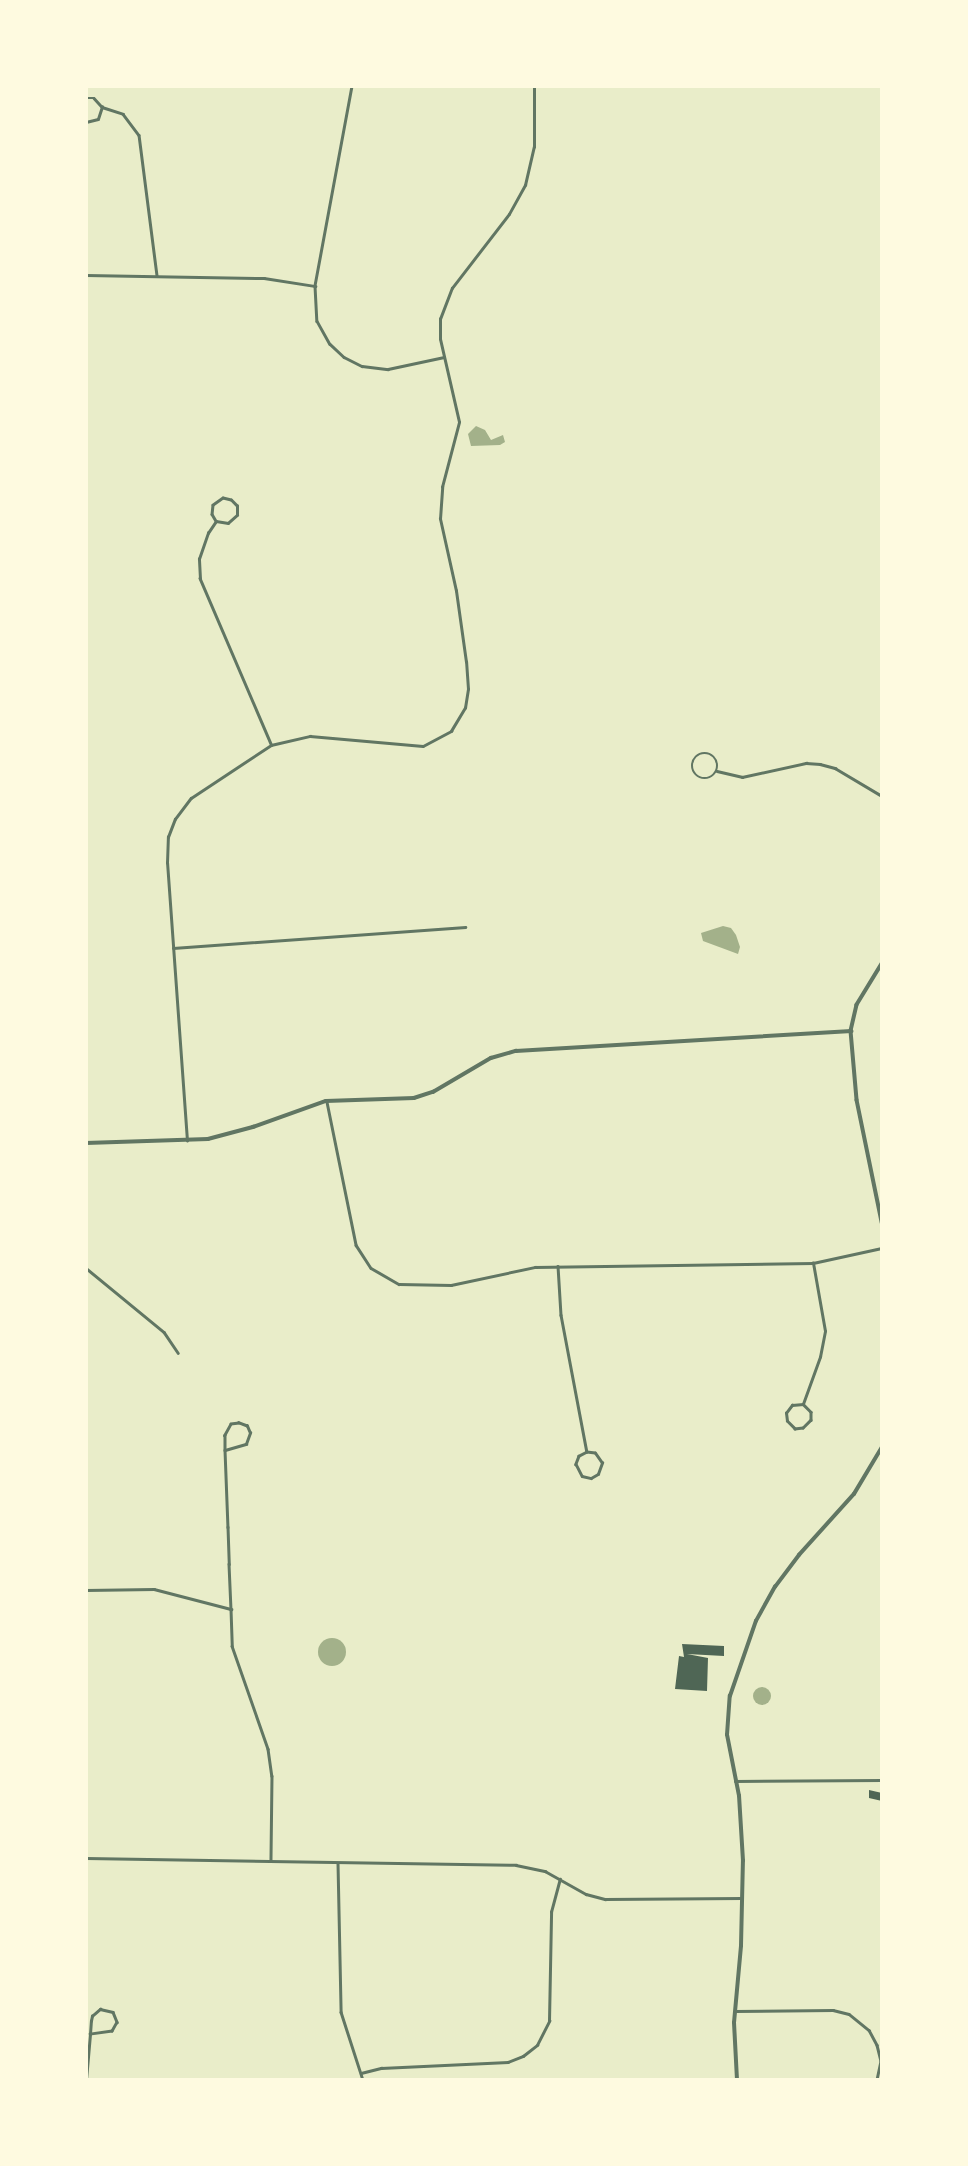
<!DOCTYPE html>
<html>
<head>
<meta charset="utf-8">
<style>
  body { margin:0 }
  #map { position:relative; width:968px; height:2166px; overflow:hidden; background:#e9edc9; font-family:Literata,serif }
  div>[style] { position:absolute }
  .water>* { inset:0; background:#a3b18a }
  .round { border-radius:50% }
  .building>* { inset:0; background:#4f6655 }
  .minor>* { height:2.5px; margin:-1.25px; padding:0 1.25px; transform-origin:1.25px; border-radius:1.25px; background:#617663 }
  .minor>.ring { margin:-1.25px; padding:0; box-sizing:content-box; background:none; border:2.5px solid #617663; border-radius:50% }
  .tertiary>* { height:3.5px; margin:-1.75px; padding:0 1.75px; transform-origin:1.75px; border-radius:1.75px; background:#617663 }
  span { translate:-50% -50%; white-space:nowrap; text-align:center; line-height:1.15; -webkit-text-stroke:7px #fefae0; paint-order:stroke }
  .frame { position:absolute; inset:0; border:88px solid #fefae0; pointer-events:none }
</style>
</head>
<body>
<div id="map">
  <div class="water">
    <i style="clip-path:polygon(476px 426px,485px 430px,491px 440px,503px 435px,505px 442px,500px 445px,471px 446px,468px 434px)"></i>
    <i style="clip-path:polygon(723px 926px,731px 928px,736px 935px,740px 947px,738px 954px,703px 941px,701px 933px)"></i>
    <i class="round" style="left:318px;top:1638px;width:28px;height:28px"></i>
    <i class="round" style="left:753px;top:1687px;width:18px;height:18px"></i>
  </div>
  <div class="building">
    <i style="clip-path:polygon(682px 1644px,724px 1646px,724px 1656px,687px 1654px,708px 1658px,707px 1691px,675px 1689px,679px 1656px,684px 1657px)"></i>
    <i style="clip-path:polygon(869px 1790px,882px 1793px,882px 1801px,869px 1798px)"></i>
  </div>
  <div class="minor">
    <i style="left:352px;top:86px;width:203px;rotate:100.5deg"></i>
    <i style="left:315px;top:286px;width:35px;rotate:87deg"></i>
    <i style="left:317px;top:321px;width:26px;rotate:61deg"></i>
    <i style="left:330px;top:344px;width:19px;rotate:43deg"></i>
    <i style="left:344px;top:357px;width:20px;rotate:27deg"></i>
    <i style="left:362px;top:366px;width:26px;rotate:7deg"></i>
    <i style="left:388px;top:369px;width:57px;rotate:-12.1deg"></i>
    <i style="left:86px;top:98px;width:8px"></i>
    <i style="left:94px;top:98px;width:12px;rotate:48deg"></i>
    <i style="left:102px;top:107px;width:22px;rotate:18deg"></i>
    <i style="left:123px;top:114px;width:26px;rotate:53deg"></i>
    <i style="left:139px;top:135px;width:142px;rotate:82.7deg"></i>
    <i style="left:86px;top:122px;width:12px;rotate:-14deg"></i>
    <i style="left:98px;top:119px;width:13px;rotate:-72deg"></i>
    <i style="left:86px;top:275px;width:178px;rotate:1deg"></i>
    <i style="left:264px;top:278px;width:52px;rotate:8.9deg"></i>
    <i style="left:271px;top:745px;width:40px;rotate:-13deg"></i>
    <i style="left:310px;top:736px;width:113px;rotate:5.1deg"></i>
    <i style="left:423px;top:746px;width:32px;rotate:-28deg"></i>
    <i style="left:451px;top:731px;width:27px;rotate:-59deg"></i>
    <i style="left:465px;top:708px;width:19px;rotate:-81deg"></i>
    <i style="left:468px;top:689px;width:27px;rotate:-94deg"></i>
    <i style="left:466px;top:662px;width:72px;rotate:-98deg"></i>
    <i style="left:456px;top:591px;width:74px;rotate:-102.5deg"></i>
    <i style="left:440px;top:519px;width:32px;rotate:-86deg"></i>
    <i style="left:442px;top:487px;width:67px;rotate:-75.3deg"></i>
    <i style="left:459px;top:422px;width:85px;rotate:-102.9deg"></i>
    <i style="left:440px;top:339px;width:20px;rotate:-90deg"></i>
    <i style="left:440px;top:319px;width:33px;rotate:-69deg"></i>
    <i style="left:452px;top:288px;width:93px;rotate:-52.4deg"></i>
    <i style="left:509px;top:214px;width:33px;rotate:-61deg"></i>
    <i style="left:525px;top:185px;width:39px;rotate:-77deg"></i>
    <i style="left:534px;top:147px;width:61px;rotate:-90deg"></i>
    <i class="ring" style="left:692px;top:753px;width:23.5px;height:23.5px"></i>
    <i style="left:717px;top:771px;width:26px;rotate:13deg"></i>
    <i style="left:742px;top:777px;width:66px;rotate:-12.3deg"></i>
    <i style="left:806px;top:763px;width:14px;rotate:4deg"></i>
    <i style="left:820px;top:764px;width:16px;rotate:15deg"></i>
    <i style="left:835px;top:768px;width:55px;rotate:30.8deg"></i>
    <i style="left:173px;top:948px;width:293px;rotate:-4.1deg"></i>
    <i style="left:327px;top:1102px;width:146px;rotate:78.5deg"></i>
    <i style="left:356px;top:1245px;width:27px;rotate:57deg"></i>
    <i style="left:371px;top:1268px;width:32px;rotate:30deg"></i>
    <i style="left:399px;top:1284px;width:52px;rotate:1.1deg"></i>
    <i style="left:451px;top:1285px;width:86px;rotate:-12.1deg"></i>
    <i style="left:535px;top:1267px;width:278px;rotate:-0.8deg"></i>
    <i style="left:813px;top:1263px;width:71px;rotate:-12.3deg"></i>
    <i style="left:187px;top:1141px;width:279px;rotate:-94.1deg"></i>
    <i style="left:167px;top:863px;width:26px;rotate:-88deg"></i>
    <i style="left:168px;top:837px;width:19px;rotate:-69deg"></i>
    <i style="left:175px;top:819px;width:26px;rotate:-53deg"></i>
    <i style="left:191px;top:798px;width:96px;rotate:-33.5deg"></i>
    <i style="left:271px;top:745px;width:181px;rotate:-113.2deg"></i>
    <i style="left:200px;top:579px;width:20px;rotate:-93deg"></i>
    <i style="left:199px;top:559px;width:28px;rotate:-71deg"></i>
    <i style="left:208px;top:533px;width:14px;rotate:-56deg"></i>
    <i style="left:216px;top:521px;width:12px;rotate:9deg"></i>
    <i style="left:228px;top:523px;width:12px;rotate:-42deg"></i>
    <i style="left:237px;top:515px;width:9px;rotate:-90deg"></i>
    <i style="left:237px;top:506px;width:8px;rotate:-135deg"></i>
    <i style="left:231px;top:500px;width:8px;rotate:-166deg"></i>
    <i style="left:223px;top:498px;width:12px;rotate:145deg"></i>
    <i style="left:213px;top:505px;width:9px;rotate:96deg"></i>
    <i style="left:212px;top:514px;width:8px;rotate:60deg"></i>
    <i style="left:558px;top:1266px;width:49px;rotate:86.5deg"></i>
    <i style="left:561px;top:1315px;width:139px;rotate:79.3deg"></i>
    <i style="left:587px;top:1452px;width:9px;rotate:153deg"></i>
    <i style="left:579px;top:1456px;width:9px;rotate:111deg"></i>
    <i style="left:576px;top:1464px;width:13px;rotate:63deg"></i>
    <i style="left:582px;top:1476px;width:9px;rotate:13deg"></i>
    <i style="left:591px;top:1478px;width:8px;rotate:-30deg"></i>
    <i style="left:598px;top:1474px;width:12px;rotate:-70deg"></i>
    <i style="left:602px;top:1463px;width:12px;rotate:-125deg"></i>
    <i style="left:595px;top:1453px;width:8px;rotate:-173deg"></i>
    <i style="left:86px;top:1268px;width:101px;rotate:39.4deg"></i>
    <i style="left:164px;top:1332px;width:25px;rotate:56deg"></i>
    <i style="left:803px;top:1404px;width:11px;rotate:45deg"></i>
    <i style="left:811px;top:1412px;width:8px;rotate:90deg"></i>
    <i style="left:811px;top:1420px;width:11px;rotate:135deg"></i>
    <i style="left:803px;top:1428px;width:8px;rotate:173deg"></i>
    <i style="left:795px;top:1429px;width:11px;rotate:-135deg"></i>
    <i style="left:787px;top:1421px;width:8px;rotate:-97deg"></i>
    <i style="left:786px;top:1413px;width:10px;rotate:-53deg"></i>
    <i style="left:792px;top:1405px;width:11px;rotate:-5deg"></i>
    <i style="left:803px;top:1404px;width:50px;rotate:-70.1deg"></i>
    <i style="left:820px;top:1357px;width:26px;rotate:-79deg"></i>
    <i style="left:825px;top:1331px;width:69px;rotate:-100deg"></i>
    <i style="left:225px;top:1450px;width:22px;rotate:-16deg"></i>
    <i style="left:246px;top:1444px;width:12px;rotate:-70deg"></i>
    <i style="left:250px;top:1433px;width:8px;rotate:-113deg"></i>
    <i style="left:247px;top:1426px;width:9px;rotate:-159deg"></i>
    <i style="left:239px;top:1423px;width:8px;rotate:173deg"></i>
    <i style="left:231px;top:1424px;width:13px;rotate:119deg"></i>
    <i style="left:225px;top:1435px;width:15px;rotate:90deg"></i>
    <i style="left:225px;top:1450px;width:77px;rotate:87.8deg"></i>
    <i style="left:228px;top:1527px;width:37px;rotate:88deg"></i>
    <i style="left:229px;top:1564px;width:45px;rotate:87.5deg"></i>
    <i style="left:231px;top:1609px;width:37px;rotate:88deg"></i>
    <i style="left:232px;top:1646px;width:109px;rotate:70.7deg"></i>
    <i style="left:268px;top:1749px;width:27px;rotate:82deg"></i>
    <i style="left:272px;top:1776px;width:85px;rotate:90.7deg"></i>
    <i style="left:86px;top:1590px;width:68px;rotate:-0.8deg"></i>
    <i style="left:154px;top:1589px;width:80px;rotate:14.6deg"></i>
    <i style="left:735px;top:1781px;width:147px;rotate:-0.4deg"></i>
    <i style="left:86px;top:1858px;width:430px;rotate:0.9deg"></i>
    <i style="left:516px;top:1865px;width:30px;rotate:12deg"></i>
    <i style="left:545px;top:1871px;width:47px;rotate:29.3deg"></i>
    <i style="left:586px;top:1894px;width:20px;rotate:15deg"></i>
    <i style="left:605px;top:1899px;width:137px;rotate:-0.4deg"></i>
    <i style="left:338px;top:1863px;width:149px;rotate:88.8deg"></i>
    <i style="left:341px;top:2012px;width:71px;rotate:72.1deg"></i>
    <i style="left:735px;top:2011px;width:98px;rotate:-0.6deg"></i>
    <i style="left:833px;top:2010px;width:16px;rotate:14deg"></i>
    <i style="left:849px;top:2014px;width:26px;rotate:39deg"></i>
    <i style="left:869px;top:2030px;width:17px;rotate:62deg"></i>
    <i style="left:877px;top:2045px;width:16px;rotate:76deg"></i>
    <i style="left:881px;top:2061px;width:19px;rotate:102deg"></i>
    <i style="left:361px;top:2073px;width:21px;rotate:-14deg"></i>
    <i style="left:381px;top:2068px;width:127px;rotate:-2.7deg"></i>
    <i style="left:508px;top:2062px;width:16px;rotate:-22deg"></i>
    <i style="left:523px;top:2056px;width:18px;rotate:-38deg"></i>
    <i style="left:537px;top:2045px;width:27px;rotate:-63deg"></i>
    <i style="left:549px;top:2021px;width:109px;rotate:-88.9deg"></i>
    <i style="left:551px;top:1912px;width:34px;rotate:-75deg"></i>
    <i style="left:86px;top:2080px;width:46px;rotate:-85deg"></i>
    <i style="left:90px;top:2034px;width:13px;rotate:-86deg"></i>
    <i style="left:91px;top:2021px;width:5px;rotate:-79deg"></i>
    <i style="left:92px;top:2016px;width:11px;rotate:-41deg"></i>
    <i style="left:100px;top:2009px;width:13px;rotate:13deg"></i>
    <i style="left:113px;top:2012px;width:11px;rotate:68deg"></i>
    <i style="left:117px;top:2022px;width:10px;rotate:119deg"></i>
    <i style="left:112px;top:2031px;width:22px;rotate:172deg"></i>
  </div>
  <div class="tertiary">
    <i style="left:882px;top:964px;width:48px;rotate:121.4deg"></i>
    <i style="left:857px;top:1005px;width:27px;rotate:103deg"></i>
    <i style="left:851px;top:1031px;width:69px;rotate:85deg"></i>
    <i style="left:857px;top:1100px;width:125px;rotate:78.4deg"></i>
    <i style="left:86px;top:1143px;width:122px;rotate:-1.9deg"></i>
    <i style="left:208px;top:1139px;width:47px;rotate:-14.9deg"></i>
    <i style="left:253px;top:1127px;width:77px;rotate:-19.6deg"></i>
    <i style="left:326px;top:1101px;width:88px;rotate:-2deg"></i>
    <i style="left:414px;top:1098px;width:20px;rotate:-18deg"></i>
    <i style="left:433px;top:1092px;width:67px;rotate:-30.4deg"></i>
    <i style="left:491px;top:1058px;width:26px;rotate:-16deg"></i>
    <i style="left:516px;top:1051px;width:336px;rotate:-3.4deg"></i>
    <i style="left:737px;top:2080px;width:57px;rotate:-93deg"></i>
    <i style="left:734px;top:2023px;width:77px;rotate:-84.8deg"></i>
    <i style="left:741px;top:1946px;width:85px;rotate:-88.7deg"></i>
    <i style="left:743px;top:1861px;width:65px;rotate:-93.5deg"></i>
    <i style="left:739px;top:1796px;width:62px;rotate:-101.1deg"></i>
    <i style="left:727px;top:1735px;width:39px;rotate:-86deg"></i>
    <i style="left:730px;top:1696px;width:79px;rotate:-70.9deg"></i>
    <i style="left:756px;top:1621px;width:39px;rotate:-61deg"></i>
    <i style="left:775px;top:1587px;width:40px;rotate:-53deg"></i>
    <i style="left:799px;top:1555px;width:82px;rotate:-48deg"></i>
    <i style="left:854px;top:1494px;width:55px;rotate:-59.2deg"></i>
  </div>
  <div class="frame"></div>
</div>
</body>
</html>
